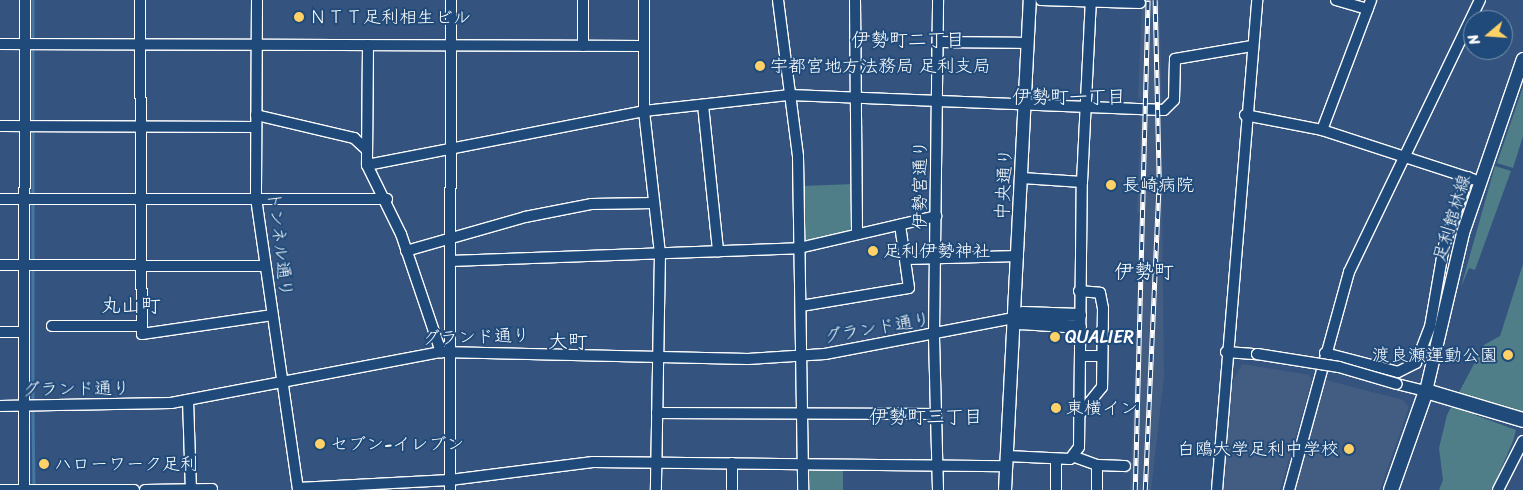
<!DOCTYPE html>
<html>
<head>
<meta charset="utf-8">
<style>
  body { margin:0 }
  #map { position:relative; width:1523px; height:490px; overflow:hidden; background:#34547f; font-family:Sriracha,"Klee One",sans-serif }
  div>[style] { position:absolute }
  .built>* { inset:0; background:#435c82 }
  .green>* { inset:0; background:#4f7e88 }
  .stream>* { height:2.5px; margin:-1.25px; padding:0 1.25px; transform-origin:1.25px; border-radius:1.25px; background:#4477a2 }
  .roads { filter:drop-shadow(1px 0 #fff) drop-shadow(-1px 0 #fff) drop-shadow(0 1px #fff) drop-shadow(0 -1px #fff) }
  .minor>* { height:10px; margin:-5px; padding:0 5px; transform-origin:5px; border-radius:5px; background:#1f4a7a }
  .major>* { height:12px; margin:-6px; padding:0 6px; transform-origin:6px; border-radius:6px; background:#1f4a7a }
  .highway>* { height:14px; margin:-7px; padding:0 7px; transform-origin:7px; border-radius:7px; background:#1f4a7a }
  .rail>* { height:4.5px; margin-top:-2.25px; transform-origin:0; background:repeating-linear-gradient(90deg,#1f4a7a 0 8px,#fff 0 16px); box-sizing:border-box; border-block:1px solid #fff }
  .bridges { filter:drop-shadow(1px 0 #fff) drop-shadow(-1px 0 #fff) drop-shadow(0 1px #fff) drop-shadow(0 -1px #fff) }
  .minor-bridge>* { height:10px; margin:-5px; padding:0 5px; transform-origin:5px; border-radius:5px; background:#1f4a7a }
  .dots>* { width:14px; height:14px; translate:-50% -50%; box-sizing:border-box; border:2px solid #1f4a7a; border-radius:50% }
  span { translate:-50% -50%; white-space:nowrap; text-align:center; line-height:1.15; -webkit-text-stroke:4px #1f4a7a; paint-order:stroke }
  .poi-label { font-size:18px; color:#fff }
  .left { translate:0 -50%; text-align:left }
  .right { translate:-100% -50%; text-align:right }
  .street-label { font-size:18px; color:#fff }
  .neighbourhood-label { font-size:19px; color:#fff }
  .quarter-label { font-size:20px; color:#fff }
  .north { position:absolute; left:1463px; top:10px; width:50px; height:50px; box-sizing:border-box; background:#1f4a7a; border:1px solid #7992af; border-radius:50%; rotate:252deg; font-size:14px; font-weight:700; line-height:20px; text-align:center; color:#fff }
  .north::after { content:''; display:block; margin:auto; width:18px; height:22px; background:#ffd166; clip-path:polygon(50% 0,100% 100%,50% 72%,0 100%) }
</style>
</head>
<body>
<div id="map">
  <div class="built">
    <i style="clip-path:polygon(1142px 0,1159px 0,1162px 104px,1143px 104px,1138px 97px)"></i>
    <i style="clip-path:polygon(1141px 114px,1161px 114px,1164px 376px,1151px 490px,1130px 490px,1142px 214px,1137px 213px)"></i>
    <i style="clip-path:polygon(1242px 364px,1309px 375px,1312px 380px,1280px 490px,1223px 490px,1231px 385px)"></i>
    <i style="clip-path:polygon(1326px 380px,1403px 400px,1409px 407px,1380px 490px,1293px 490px)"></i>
  </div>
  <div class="green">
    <i style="clip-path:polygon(1523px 87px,1523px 136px,1513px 168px,1497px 163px)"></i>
    <i style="clip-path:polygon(1495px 166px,1511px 171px,1475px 270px,1469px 268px,1461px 287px)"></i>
    <i style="clip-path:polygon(853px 184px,854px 226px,849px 232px,807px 243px,804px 240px,803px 186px)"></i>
    <i style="clip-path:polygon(1523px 264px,1523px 413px,1480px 400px,1475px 415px,1516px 430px,1513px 441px,1492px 490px,1439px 490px,1443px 480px,1439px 448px,1447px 415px,1484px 345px,1500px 336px)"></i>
    <i style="clip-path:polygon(813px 468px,843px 468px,843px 490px,807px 490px,807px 472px)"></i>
  </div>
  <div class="stream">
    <i style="left:33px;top:0;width:41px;rotate:90deg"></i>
    <i style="left:33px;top:47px;width:77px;rotate:90deg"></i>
    <i style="left:33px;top:129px;width:67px;rotate:90deg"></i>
    <i style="left:33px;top:202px;width:62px;rotate:90deg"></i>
    <i style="left:33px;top:269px;width:135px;rotate:90deg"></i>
    <i style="left:33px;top:409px;width:77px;rotate:89.3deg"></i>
  </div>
  <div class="roads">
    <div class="minor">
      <i style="left:140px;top:0;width:334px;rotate:89.7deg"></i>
      <i style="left:142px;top:334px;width:132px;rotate:-8.3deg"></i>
      <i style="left:257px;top:0;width:198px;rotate:90.3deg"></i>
      <i style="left:256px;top:198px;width:295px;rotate:81.8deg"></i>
      <i style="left:644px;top:0;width:111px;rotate:90deg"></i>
      <i style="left:644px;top:111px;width:143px;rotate:83.6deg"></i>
      <i style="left:660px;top:253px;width:237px;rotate:91deg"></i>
      <i style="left:778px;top:0;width:158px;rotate:82.7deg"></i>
      <i style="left:798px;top:157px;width:333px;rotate:89.1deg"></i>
      <i style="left:855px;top:0;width:234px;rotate:89.5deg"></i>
      <i style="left:1041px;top:0;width:99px;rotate:1.7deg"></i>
      <i style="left:1336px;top:0;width:33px;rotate:16deg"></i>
      <i style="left:938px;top:42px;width:90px;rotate:0.6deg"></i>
      <i style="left:0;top:44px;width:643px;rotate:0.18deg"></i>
      <i style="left:368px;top:45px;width:120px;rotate:90.5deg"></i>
      <i style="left:367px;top:165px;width:77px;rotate:63.8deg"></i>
      <i style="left:401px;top:234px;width:125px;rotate:71.3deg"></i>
      <i style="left:583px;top:46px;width:46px;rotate:-90deg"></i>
      <i style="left:703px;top:105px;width:147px;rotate:84.1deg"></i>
      <i style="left:256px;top:115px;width:101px;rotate:13.2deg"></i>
      <i style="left:354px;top:138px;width:16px;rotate:43deg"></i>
      <i style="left:1245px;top:115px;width:78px;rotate:11deg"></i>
      <i style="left:1322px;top:130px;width:159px;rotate:18deg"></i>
      <i style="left:0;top:126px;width:256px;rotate:0.2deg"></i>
      <i style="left:1322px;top:130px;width:139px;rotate:-69.3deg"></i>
      <i style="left:367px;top:165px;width:282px;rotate:-11deg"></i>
      <i style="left:644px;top:111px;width:147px;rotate:-6.3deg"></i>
      <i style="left:790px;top:95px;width:374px;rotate:2.3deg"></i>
      <i style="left:1164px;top:110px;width:14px;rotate:-45deg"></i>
      <i style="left:1174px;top:100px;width:41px;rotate:-88.6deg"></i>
      <i style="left:1175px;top:59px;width:78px;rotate:-9.6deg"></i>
      <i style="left:1022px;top:178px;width:60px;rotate:3.8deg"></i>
      <i style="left:0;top:199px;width:387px"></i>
      <i style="left:406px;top:251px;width:124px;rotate:-15.9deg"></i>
      <i style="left:525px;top:217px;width:67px;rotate:-11.1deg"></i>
      <i style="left:591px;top:204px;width:63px;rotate:-0.9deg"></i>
      <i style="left:906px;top:259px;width:112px;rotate:-1.5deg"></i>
      <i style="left:450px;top:261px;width:349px;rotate:-2.1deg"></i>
      <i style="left:799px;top:248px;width:141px;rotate:-13.1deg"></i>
      <i style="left:0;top:265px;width:265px;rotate:0.2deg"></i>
      <i style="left:1079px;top:291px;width:21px;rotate:5deg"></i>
      <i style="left:1100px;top:293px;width:15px;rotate:79deg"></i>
      <i style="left:1103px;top:308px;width:79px;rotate:90.7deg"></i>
      <i style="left:1102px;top:387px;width:36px;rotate:129deg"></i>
      <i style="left:801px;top:306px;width:109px;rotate:-9.5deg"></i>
      <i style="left:909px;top:288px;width:64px;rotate:-98.1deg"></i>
      <i style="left:52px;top:326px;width:90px"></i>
      <i style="left:0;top:332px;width:24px"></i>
      <i style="left:1226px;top:352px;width:31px;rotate:4deg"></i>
      <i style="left:1325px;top:353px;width:75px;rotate:14.6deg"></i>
      <i style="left:1398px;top:372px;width:20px;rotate:-27deg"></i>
      <i style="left:1416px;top:363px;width:39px;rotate:-69deg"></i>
      <i style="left:1430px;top:327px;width:82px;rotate:-80.2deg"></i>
      <i style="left:1444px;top:246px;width:73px;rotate:-70.8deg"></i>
      <i style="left:1080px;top:356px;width:21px"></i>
      <i style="left:1397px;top:384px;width:30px;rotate:14deg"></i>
      <i style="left:188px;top:400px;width:90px;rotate:88.1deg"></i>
      <i style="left:0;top:406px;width:171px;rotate:-1deg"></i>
      <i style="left:171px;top:403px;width:275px;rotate:-10.7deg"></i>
      <i style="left:441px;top:352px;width:307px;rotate:1.3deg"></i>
      <i style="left:748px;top:359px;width:77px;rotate:-3.7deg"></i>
      <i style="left:825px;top:354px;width:192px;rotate:-10.8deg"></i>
      <i style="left:657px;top:413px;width:279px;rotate:0.2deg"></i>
      <i style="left:1007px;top:456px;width:63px;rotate:2.7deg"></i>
      <i style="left:1070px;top:459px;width:15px;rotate:-53deg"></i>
      <i style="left:1079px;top:447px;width:265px;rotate:-89.4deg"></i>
      <i style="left:1082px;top:182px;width:182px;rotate:-87.2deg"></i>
      <i style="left:1075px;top:457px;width:23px;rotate:20deg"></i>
      <i style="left:1097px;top:465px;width:28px;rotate:2deg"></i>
      <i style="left:298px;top:488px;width:152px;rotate:-3deg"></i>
      <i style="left:450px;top:480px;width:144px;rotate:-7.2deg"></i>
      <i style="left:593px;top:462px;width:414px;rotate:0.6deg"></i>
      <i style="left:0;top:490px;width:134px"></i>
      <i style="left:24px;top:490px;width:490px;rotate:-89.9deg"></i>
      <i style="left:145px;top:490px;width:67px;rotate:-0.9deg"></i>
      <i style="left:450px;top:490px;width:490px;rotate:-89.9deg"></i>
      <i style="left:732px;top:490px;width:27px;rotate:-90deg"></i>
      <i style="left:938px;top:490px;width:156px;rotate:-91.5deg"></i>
      <i style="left:934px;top:334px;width:334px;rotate:-89.3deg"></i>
      <i style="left:1056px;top:490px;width:31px;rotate:-90deg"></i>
      <i style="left:1097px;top:490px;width:25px;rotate:-90deg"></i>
      <i style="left:1217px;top:490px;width:492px;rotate:-85.3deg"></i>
      <i style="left:1289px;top:490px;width:226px;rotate:-74.6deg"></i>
      <i style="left:1349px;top:272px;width:302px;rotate:-64.3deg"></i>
      <i style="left:1498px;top:490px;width:55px;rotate:-63deg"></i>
    </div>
    <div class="major">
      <i style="left:1014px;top:318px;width:9px;rotate:36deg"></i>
      <i style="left:1021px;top:323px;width:59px;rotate:3.9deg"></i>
      <i style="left:1014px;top:318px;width:10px;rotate:-29deg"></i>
      <i style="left:1023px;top:313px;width:57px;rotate:2deg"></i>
      <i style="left:1426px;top:391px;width:162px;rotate:-76.8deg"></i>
      <i style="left:1463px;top:233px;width:184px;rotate:-71deg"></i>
      <i style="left:1005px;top:490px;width:491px;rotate:-87.1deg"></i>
    </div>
    <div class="highway">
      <i style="left:1391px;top:490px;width:105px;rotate:-70.5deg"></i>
      <i style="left:1426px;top:391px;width:101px;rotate:16.6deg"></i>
    </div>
  </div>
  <div class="rail">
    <i style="left:1135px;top:490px;width:490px;rotate:-88.5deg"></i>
    <i style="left:1145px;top:490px;width:308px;rotate:-87.4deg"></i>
    <i style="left:1159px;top:182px;width:182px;rotate:-91.3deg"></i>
  </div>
  <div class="bridges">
    <div class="minor-bridge">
      <i style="left:1257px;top:354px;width:83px;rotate:9deg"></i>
      <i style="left:1339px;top:367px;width:60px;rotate:16.3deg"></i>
    </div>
  </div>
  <div class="dots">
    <i style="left:299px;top:17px;background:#ffd166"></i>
    <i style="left:760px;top:66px;background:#ffd166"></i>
    <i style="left:1111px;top:185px;background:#ffd166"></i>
    <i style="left:873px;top:251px;background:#ffd166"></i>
    <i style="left:1055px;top:337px;background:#ffd166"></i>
    <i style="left:1508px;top:355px;background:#ffd166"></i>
    <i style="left:1056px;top:408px;background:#ffd166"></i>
    <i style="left:320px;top:444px;background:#ffd166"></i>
    <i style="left:1349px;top:449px;background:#ffd166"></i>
    <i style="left:44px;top:464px;background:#ffd166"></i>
  </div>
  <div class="poi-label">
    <span class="left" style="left:309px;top:17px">ＮＴＴ足利相生ビル</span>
    <span class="left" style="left:770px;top:66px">宇都宮地方法務局 足利支局</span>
    <span class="left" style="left:1122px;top:185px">長崎病院</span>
    <span class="left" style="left:883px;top:251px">足利伊勢神社</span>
    <span class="left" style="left:1065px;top:337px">QUALIER</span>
    <span class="right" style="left:1498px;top:355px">渡良瀬運動公園</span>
    <span class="left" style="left:1066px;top:408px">東横イン</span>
    <span class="left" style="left:330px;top:444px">セブン-イレブン</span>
    <span class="right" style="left:1339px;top:449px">白鴎大学足利中学校</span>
    <span class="left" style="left:54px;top:464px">ハローワーク足利</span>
  </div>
  <div class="street-label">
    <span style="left:1004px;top:184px;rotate:-87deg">中央通り</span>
    <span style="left:920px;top:185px;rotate:-90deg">伊勢宮通り</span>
    <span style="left:1452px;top:218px;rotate:-73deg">足利館林線</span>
    <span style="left:280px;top:244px;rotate:83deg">トンネル通り</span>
    <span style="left:877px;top:328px;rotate:-10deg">グランド通り</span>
    <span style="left:476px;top:337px;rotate:-2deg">グランド通り</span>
    <span style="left:76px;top:389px;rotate:-1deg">グランド通り</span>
  </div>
  <div class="neighbourhood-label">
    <span style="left:908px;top:40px">伊勢町二丁目</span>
    <span style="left:1069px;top:97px">伊勢町一丁目</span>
    <span style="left:926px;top:417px">伊勢町三丁目</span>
  </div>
  <div class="quarter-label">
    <span style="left:1144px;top:271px">伊勢町</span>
    <span style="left:131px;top:305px">丸山町</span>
    <span style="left:568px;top:341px">大町</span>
  </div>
  <div class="north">N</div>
</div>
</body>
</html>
